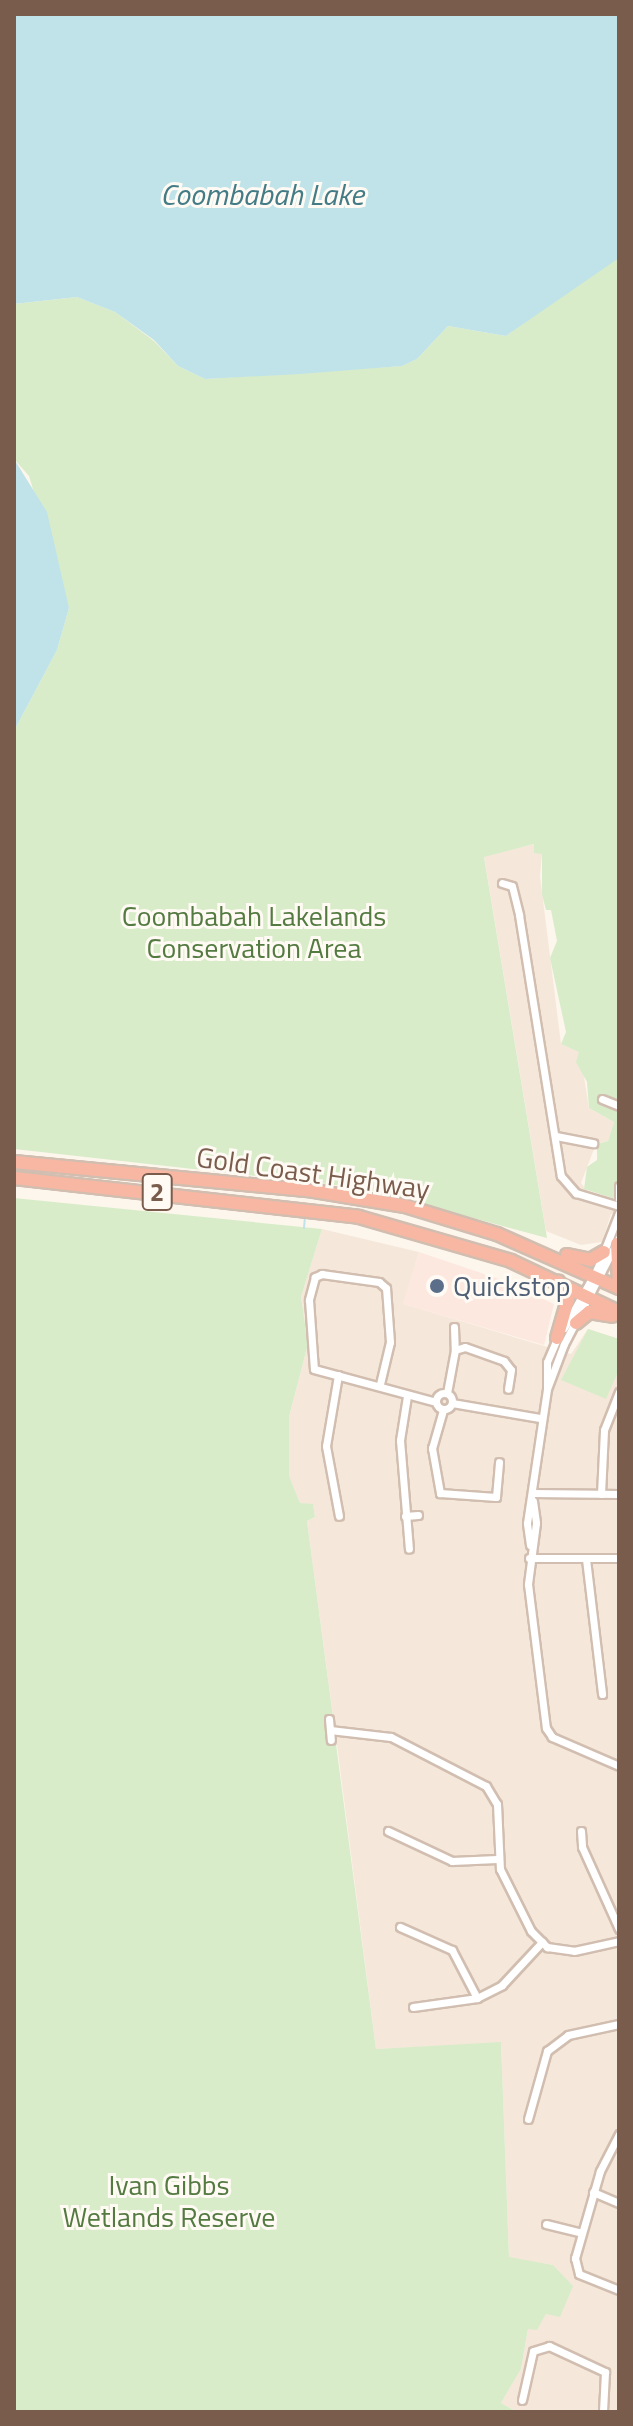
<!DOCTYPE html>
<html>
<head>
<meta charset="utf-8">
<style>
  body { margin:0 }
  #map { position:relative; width:633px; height:2426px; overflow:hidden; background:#fdf6ec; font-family:"Titillium Web",sans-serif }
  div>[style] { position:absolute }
  .residential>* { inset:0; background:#f5e8da }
  .commercial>* { inset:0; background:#fde8e0 }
  .green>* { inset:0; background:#d8ecc9 }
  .water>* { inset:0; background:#bfe3e8 }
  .stream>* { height:2px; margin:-1px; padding:0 1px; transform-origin:1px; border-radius:1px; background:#bfe3e8 }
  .roads { filter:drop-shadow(2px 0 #d1beb0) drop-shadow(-2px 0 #d1beb0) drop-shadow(0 2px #d1beb0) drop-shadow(0 -2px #d1beb0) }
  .street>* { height:7px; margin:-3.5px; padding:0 3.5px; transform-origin:3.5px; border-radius:3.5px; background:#fff }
  .street>.ring { margin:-3.5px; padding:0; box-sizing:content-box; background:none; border:7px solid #fff; border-radius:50% }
  .highway>* { height:12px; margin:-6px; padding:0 6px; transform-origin:6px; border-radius:6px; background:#f7b7a3 }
  .dots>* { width:22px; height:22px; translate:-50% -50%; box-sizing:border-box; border:4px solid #fffaf3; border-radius:50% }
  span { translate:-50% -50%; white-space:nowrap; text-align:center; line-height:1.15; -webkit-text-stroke:6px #fffaf3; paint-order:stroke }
  .shield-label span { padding:2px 6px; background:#fffaf3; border:2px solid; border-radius:6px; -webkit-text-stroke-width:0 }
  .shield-label { font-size:26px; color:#7a5c4d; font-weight:700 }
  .park-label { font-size:28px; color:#537a41 }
  .street-label { font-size:28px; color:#7a5c4d }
  .service-label { font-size:28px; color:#4e5e75 }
  .left { translate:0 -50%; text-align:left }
  .water-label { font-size:30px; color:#437c86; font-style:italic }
  .frame { position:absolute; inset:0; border:16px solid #7a5c4d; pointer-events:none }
</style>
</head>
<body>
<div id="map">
  <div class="residential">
    <i style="clip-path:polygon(535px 844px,542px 854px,540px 876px,561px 1044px,580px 1052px,589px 1108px,614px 1122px,608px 1141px,596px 1144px,581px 1183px,588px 1192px,619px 1200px,619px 1213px,611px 1214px,602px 1242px,581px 1245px,546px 1231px,484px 856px)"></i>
    <i style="clip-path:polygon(322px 1229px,419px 1252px,404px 1304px,571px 1354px,588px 1329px,619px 1339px,619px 2412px,517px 2412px,501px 2403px,521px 2369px,528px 2329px,537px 2329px,546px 2314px,553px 2265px,509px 2258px,501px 2043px,376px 2049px,337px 1745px,327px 1745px,324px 1718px,333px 1716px,307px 1521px,315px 1517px,313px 1505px,300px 1503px,289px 1477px,289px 1417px,308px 1344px,301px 1297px)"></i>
  </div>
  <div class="commercial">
    <i style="clip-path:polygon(419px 1252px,505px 1281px,554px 1304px,544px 1345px,403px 1304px)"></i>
  </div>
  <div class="green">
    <i style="clip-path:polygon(619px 255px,619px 1200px,584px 1189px,587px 1167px,597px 1160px,597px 1144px,608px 1141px,614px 1122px,589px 1108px,587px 1082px,576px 1062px,579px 1052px,561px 1044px,566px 1032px,550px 958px,557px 941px,551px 910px,546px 910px,542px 895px,542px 854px,534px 853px,534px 844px,484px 857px,547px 1238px,362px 1188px,14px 1149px,14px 731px,57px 650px,69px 608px,29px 476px,14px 459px,14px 304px,77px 297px,115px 312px,154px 341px,178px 366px,205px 379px,402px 366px,417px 359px,448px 326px,506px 336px)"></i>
    <i style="clip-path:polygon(14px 1198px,322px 1229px,301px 1297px,308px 1344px,289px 1417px,289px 1476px,300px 1503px,313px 1504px,315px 1517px,307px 1521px,333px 1717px,324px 1718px,327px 1745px,336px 1744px,376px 2049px,501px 2042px,509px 2257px,553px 2265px,573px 2286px,560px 2317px,546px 2314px,537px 2330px,528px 2329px,521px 2369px,501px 2403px,517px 2412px,14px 2412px)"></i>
    <i style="clip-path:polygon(588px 1329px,619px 1339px,619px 1370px,606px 1399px,561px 1380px)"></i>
  </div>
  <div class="water">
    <i style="clip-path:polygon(14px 14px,619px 14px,619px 258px,506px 336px,448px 326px,417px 359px,402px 366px,300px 374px,205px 379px,178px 366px,154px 340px,115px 312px,77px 297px,14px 304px)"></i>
    <i style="clip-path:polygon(14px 459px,47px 512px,69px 608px,57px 650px,14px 731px)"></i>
  </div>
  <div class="stream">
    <i style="left:309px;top:1187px;width:14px;rotate:-82deg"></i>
    <i style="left:304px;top:1228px;width:11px;rotate:-85deg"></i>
  </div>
  <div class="roads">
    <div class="street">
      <i style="left:502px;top:883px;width:10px;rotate:17deg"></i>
      <i style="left:512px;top:886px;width:30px;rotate:76deg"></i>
      <i style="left:519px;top:915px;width:264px;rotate:80.9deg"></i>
      <i style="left:561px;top:1176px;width:23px;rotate:49deg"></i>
      <i style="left:576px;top:1193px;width:45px;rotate:16.8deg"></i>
      <i style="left:602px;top:1099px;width:18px;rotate:22deg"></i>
      <i style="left:556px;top:1136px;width:38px;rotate:11deg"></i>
      <i style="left:619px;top:1186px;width:13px;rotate:90deg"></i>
      <i style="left:454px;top:1327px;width:23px;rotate:88deg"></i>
      <i style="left:564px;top:1328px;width:68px;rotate:-60.8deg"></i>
      <i style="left:597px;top:1269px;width:60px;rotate:-68.6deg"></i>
      <i style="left:338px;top:1375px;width:72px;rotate:99.6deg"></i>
      <i style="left:326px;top:1446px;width:71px;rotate:79.5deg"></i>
      <i style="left:380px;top:1384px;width:43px;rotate:-76.6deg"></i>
      <i style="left:390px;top:1342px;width:54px;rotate:-94.2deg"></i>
      <i style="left:386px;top:1288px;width:9px;rotate:-139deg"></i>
      <i style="left:379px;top:1282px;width:58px;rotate:-172deg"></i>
      <i style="left:322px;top:1274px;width:8px;rotate:157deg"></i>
      <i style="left:315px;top:1277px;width:24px;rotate:105deg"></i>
      <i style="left:309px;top:1300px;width:69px;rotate:85.9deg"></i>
      <i style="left:314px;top:1369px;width:126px;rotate:15.1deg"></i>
      <i style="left:547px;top:1387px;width:25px;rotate:-90deg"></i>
      <i style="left:547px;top:1362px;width:26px;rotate:-67deg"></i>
      <i class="ring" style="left:436px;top:1393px;width:9px;height:9px"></i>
      <i style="left:447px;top:1393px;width:44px;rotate:-79.5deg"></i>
      <i style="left:455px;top:1350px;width:10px;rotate:-17deg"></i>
      <i style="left:465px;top:1347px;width:41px;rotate:19.7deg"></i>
      <i style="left:504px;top:1361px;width:11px;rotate:52deg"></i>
      <i style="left:511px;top:1370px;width:19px;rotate:99deg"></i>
      <i style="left:407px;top:1396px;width:45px;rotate:99deg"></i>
      <i style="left:400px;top:1440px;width:109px;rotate:85.3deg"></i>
      <i style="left:452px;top:1403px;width:89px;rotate:9.7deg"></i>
      <i style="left:443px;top:1410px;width:40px;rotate:106deg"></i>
      <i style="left:432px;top:1448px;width:46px;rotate:79.9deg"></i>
      <i style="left:440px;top:1493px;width:56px;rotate:4.1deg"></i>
      <i style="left:496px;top:1497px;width:35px;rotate:-85deg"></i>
      <i style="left:532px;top:1493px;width:87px;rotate:0.7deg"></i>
      <i style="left:601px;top:1494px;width:64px;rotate:-87.3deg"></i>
      <i style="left:604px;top:1430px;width:41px;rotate:-68.5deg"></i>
      <i style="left:533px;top:1501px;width:22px;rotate:82deg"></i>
      <i style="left:536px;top:1523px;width:62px;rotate:97.5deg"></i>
      <i style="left:528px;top:1584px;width:145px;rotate:82.9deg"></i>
      <i style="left:546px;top:1728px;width:11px;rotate:56deg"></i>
      <i style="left:552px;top:1737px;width:73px;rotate:23.4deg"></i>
      <i style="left:405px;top:1516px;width:13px;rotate:-4deg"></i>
      <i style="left:530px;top:1545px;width:22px;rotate:-98deg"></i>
      <i style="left:527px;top:1523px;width:135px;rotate:-81.5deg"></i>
      <i style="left:547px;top:1389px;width:48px;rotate:-69.3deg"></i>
      <i style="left:564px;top:1344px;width:119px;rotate:-62.6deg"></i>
      <i style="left:529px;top:1558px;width:90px"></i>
      <i style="left:586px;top:1559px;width:136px;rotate:83.2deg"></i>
      <i style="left:329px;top:1719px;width:21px;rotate:85deg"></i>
      <i style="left:330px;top:1730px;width:61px;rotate:6.5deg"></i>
      <i style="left:391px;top:1737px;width:107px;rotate:27.3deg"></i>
      <i style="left:486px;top:1786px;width:21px;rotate:59deg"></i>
      <i style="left:497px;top:1804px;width:65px;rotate:87.4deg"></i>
      <i style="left:500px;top:1869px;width:69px;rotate:63.4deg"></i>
      <i style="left:531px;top:1931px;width:23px;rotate:45deg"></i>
      <i style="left:547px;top:1947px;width:27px;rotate:8deg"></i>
      <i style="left:574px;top:1951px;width:46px;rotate:-12.5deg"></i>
      <i style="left:388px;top:1831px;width:71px;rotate:25.1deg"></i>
      <i style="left:452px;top:1861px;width:45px;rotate:-2.5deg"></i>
      <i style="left:581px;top:1831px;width:16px;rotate:86deg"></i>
      <i style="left:582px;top:1847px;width:90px;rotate:65.7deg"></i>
      <i style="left:400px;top:1927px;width:57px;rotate:23.9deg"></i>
      <i style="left:452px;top:1950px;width:54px;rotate:62.5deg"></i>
      <i style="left:413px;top:2007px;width:65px;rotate:-8deg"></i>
      <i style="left:477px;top:1998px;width:28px;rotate:-27deg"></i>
      <i style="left:502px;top:1985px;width:59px;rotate:-47.1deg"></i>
      <i style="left:528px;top:2119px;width:71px;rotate:-74.4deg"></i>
      <i style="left:547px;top:2051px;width:26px;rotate:-37deg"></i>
      <i style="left:568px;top:2035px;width:52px;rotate:-12.2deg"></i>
      <i style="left:619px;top:2134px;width:42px;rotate:117.2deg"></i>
      <i style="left:600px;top:2171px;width:91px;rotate:106deg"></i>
      <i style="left:575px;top:2258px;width:16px;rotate:76deg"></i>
      <i style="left:579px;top:2274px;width:43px;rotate:21.8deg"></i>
      <i style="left:593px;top:2192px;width:28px;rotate:23deg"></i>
      <i style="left:546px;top:2224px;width:36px;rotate:14deg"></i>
      <i style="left:522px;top:2400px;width:50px;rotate:-77.3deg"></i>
      <i style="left:533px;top:2351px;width:17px;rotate:-17deg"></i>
      <i style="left:549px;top:2346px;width:62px;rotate:24.9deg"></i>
      <i style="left:605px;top:2372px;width:40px;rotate:92.9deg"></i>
    </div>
    <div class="highway">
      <i style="left:14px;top:1162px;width:301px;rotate:5.5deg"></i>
      <i style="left:314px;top:1191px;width:92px;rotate:9.4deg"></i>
      <i style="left:405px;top:1206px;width:96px;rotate:16.9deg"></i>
      <i style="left:497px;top:1234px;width:133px;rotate:23.9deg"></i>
      <i style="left:14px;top:1178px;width:347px;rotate:6.4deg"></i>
      <i style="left:359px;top:1217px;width:158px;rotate:16.1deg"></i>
      <i style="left:511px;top:1261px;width:119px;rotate:25.3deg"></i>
      <i style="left:617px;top:1244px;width:37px;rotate:87deg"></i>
      <i style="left:567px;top:1255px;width:24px;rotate:12deg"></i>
      <i style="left:590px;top:1260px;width:16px;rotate:-30deg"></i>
      <i style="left:576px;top:1323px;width:17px;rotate:-40deg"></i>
      <i style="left:589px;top:1312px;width:24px;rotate:9deg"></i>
      <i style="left:557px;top:1338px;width:40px;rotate:-74deg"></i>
      <i style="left:568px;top:1300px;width:21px;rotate:-118deg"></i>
    </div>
  </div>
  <div class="dots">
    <i style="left:437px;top:1286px;background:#5c6f8a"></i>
  </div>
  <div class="shield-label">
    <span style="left:157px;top:1192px">2</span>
  </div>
  <div class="park-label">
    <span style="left:254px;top:932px">Coombabah Lakelands<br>Conservation Area</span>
    <span style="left:169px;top:2201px">Ivan Gibbs<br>Wetlands Reserve</span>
  </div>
  <div class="street-label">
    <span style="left:313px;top:1173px;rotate:8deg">Gold Coast Highway</span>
  </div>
  <div class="service-label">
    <span class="left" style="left:453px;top:1286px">Quickstop</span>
  </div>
  <div class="water-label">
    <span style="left:262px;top:194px">Coombabah Lake</span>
  </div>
  <div class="frame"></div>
</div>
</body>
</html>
